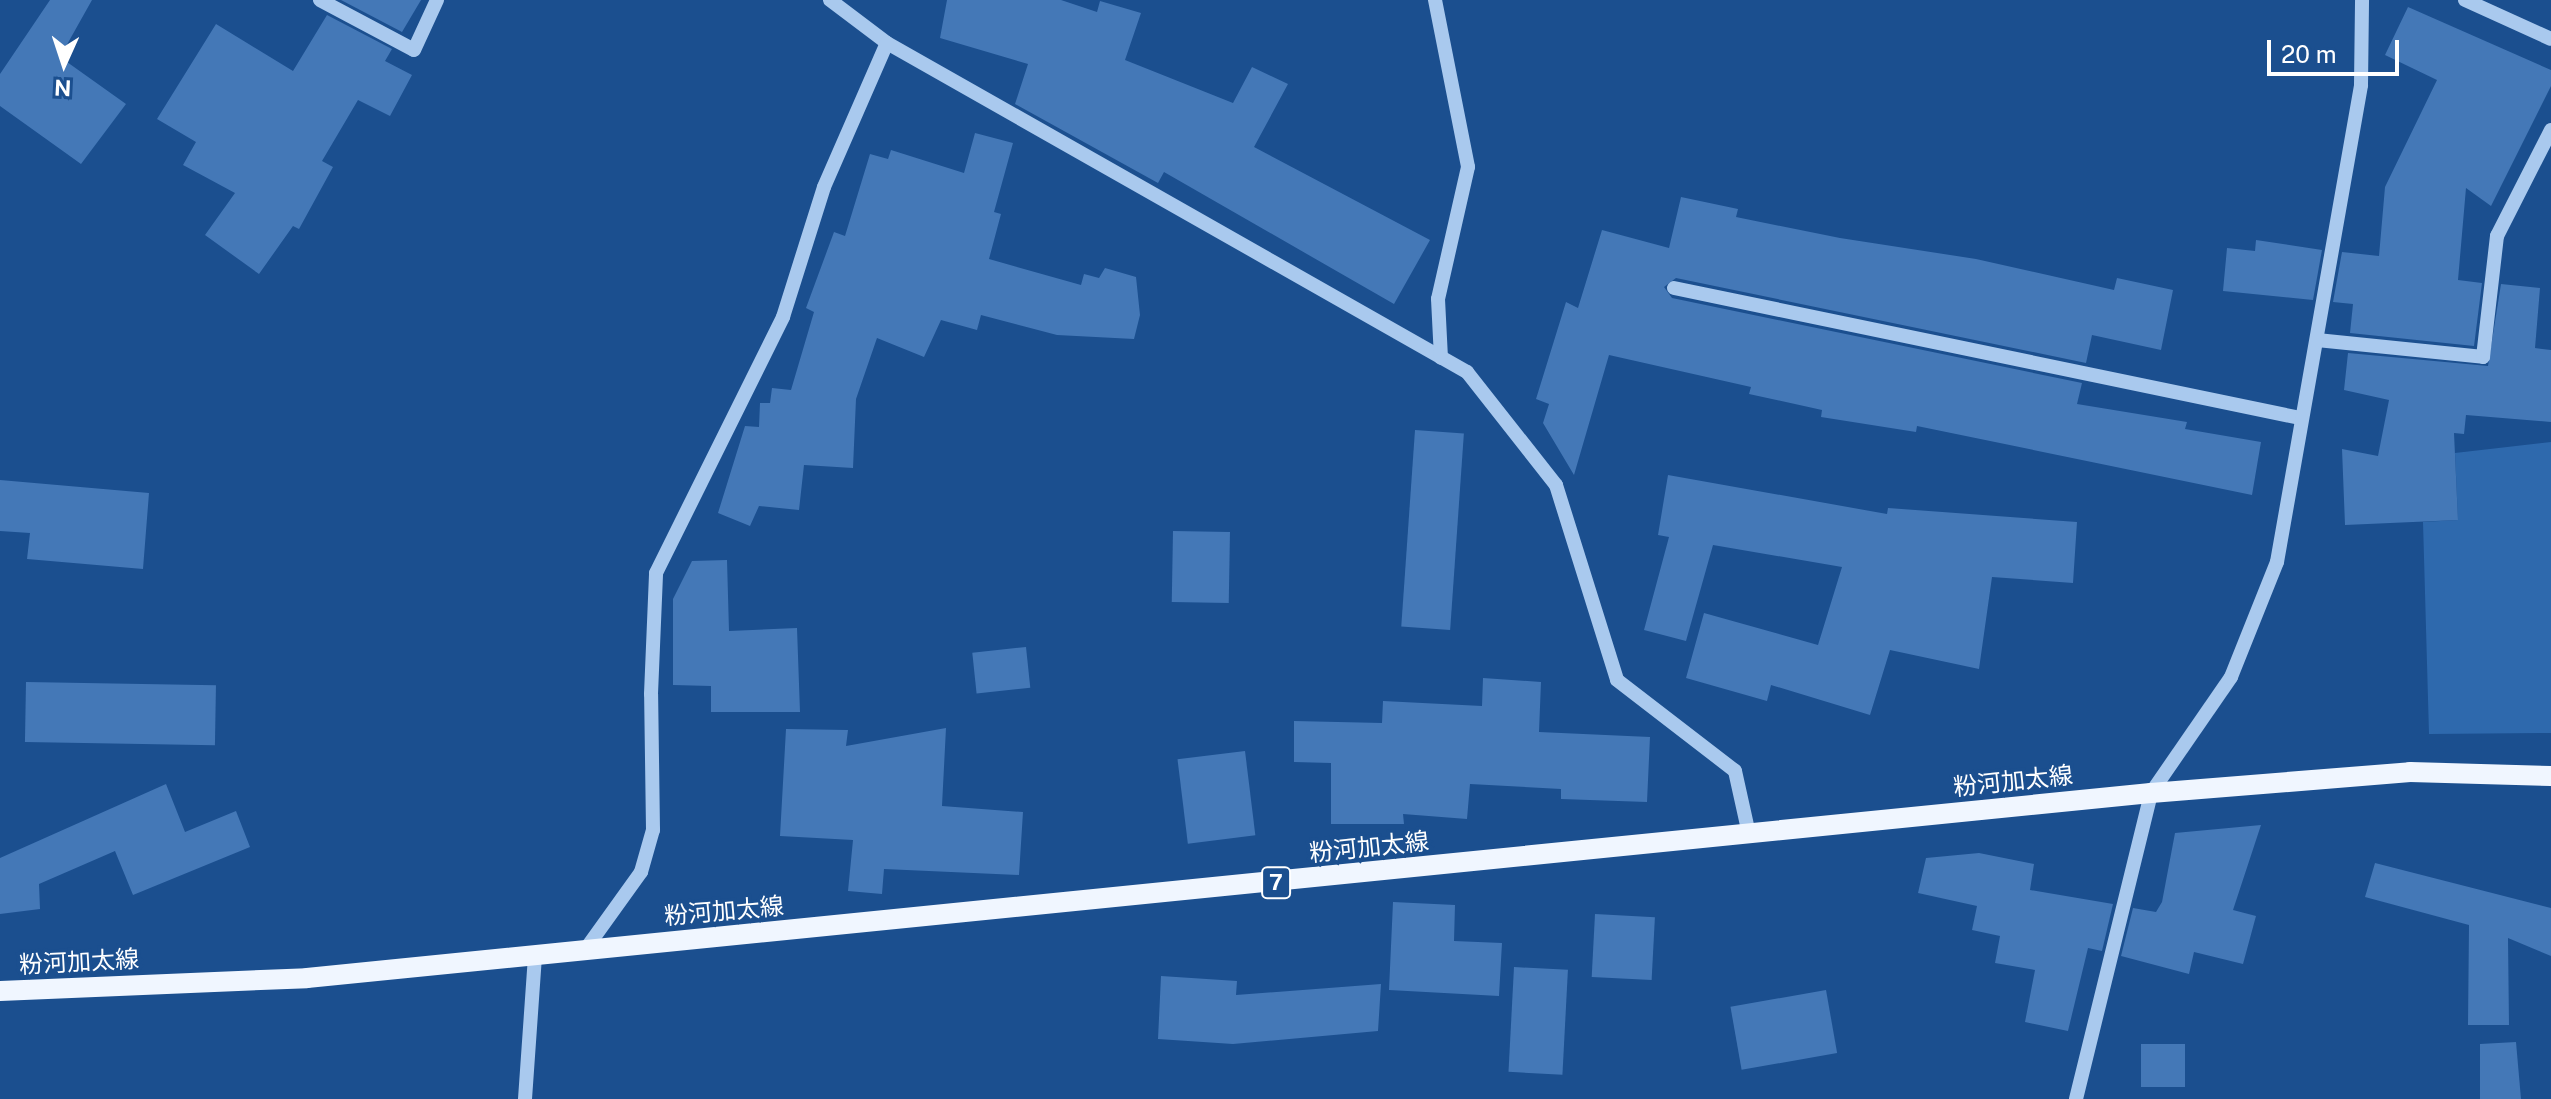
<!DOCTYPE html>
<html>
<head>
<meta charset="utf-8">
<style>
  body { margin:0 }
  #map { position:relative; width:2551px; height:1099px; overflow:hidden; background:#1b4f8f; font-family:"Public Sans","Noto Sans JP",sans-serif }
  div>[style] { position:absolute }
  .green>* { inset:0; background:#2e69ad }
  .building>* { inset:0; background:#4478b7; transform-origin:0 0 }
  .minor>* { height:14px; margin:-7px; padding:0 7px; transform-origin:7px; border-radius:7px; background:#a9c9ee }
  .major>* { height:20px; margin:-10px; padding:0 10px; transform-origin:10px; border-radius:10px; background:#f0f6ff }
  span { translate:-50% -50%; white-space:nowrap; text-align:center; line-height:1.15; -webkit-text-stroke:7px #1b4f8f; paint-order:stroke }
  .shield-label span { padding:2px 6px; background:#1b4f8f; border:2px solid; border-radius:6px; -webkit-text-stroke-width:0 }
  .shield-label { font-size:22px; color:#fff; font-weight:700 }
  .street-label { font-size:24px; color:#fff }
  .north { position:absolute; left:24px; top:24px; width:80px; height:80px; -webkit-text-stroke:6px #1b4f8f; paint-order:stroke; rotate:183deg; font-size:22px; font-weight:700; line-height:32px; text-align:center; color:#fff }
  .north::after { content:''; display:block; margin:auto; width:28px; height:36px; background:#fff; clip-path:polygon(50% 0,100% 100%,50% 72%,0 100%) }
  .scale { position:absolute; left:2267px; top:40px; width:132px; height:36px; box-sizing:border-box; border:4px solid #fff; border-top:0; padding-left:10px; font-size:24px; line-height:28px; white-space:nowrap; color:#fff; -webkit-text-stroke:6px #1b4f8f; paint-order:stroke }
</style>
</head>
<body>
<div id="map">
  <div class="green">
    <i style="clip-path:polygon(2551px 442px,2551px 733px,2429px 734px,2423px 522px,2458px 520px,2455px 453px)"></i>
  </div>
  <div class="building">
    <i style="clip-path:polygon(50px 0,92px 0,60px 57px,126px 104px,81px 164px,0 106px,0 74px)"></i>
    <i style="clip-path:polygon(341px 0,421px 0,402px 32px)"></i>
    <i style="clip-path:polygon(947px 0,1061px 0,1097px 12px,1100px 1px,1141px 13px,1125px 60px,1233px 103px,1252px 67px,1288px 84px,1254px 147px,1430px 240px,1394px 304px,1164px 172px,1158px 183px,1015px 104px,1028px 64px,940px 38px)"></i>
    <i style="clip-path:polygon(2408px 7px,2551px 70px,2551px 86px,2491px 206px,2466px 188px,2458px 280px,2482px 283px,2474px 346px,2350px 333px,2353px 304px,2333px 302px,2342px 252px,2379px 256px,2385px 187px,2437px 80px,2385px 55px)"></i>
    <i style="clip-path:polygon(327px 15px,392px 49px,385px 61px,412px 75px,390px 116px,358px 100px,322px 161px,333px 167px,299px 229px,293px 226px,259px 274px,205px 235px,235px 193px,183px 165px,196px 142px,157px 119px,216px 24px,293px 71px)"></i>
    <i style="clip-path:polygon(975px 133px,1013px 143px,994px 212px,1001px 214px,989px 259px,1081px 285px,1084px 274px,1099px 278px,1105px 268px,1136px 277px,1140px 315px,1134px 339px,1057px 335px,981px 315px,977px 330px,941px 320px,924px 357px,877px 338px,856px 399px,853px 468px,804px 465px,799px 510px,759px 506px,750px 526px,718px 513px,745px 426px,759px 427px,760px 403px,770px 403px,772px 388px,791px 390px,814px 312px,806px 308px,834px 232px,845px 236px,870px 154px,888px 159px,891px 150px,964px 173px)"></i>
    <i style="clip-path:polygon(1681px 197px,1738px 209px,1736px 217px,1840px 238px,1976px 259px,2114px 290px,2117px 278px,2173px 290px,2161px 350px,2092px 335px,2086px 363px,1676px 278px,1664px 287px,1672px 298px,2082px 383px,2077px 404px,2187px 422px,2185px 429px,2261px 442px,2252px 495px,1917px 426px,1916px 432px,1821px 417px,1822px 410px,1749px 394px,1751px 387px,1609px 355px,1574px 475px,1543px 423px,1549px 404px,1536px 399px,1566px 302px,1578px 308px,1602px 230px,1669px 248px)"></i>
    <i style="clip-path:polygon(2256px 240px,2322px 250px,2313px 300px,2223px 291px,2227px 248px,2255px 251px)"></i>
    <i style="clip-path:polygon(2501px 284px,2540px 288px,2535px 348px,2551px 350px,2551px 422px,2466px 415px,2464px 434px,2454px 433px,2458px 520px,2345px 525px,2342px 449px,2378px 456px,2389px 400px,2344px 390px,2348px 353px,2488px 366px)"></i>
    <i style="left:1415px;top:430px;width:49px;height:197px;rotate:4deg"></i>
    <i style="clip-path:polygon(1668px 475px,1887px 514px,1888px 508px,2077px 522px,2073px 583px,1992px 577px,1979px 669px,1890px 650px,1870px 715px,1771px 685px,1767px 701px,1686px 678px,1704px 613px,1818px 645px,1842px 567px,1713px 545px,1686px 641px,1644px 630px,1669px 537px,1658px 535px)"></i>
    <i style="clip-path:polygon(0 480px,149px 493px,143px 569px,27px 559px,30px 533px,0 531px)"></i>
    <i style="left:1173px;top:531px;width:57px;height:71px;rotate:1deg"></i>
    <i style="clip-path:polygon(727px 560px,729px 631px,797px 628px,800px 712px,711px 712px,711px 686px,673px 685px,673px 599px,692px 561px)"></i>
    <i style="left:1026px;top:647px;width:41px;height:54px;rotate:84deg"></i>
    <i style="clip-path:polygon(1483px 678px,1541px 682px,1539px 732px,1650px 737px,1647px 802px,1561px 799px,1561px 789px,1470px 784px,1467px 819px,1403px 814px,1404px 824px,1331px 824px,1331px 763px,1294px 762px,1294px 721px,1382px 723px,1383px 701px,1482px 706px)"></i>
    <i style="left:26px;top:682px;width:190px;height:60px;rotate:1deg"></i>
    <i style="clip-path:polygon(946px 728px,942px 806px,1023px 812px,1019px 875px,884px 869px,882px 894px,848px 891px,853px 840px,780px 836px,786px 729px,848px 730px,846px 746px)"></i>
    <i style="left:1245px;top:751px;width:85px;height:68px;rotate:83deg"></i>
    <i style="clip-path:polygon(166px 784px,185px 832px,236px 811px,250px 847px,133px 895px,115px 851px,39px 884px,40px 909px,0 914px,0 858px)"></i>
    <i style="clip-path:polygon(2261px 825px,2233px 910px,2256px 916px,2243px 964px,2194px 952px,2189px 974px,2121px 956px,2133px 908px,2156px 912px,2162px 902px,2175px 833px)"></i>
    <i style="clip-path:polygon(1979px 853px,2034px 864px,2030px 890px,2113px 904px,2102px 951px,2088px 948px,2068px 1031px,2025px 1022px,2035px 970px,1995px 963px,2000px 936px,1972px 930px,1977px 906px,1918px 893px,1926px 858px)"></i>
    <i style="clip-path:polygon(2375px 863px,2551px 908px,2551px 956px,2508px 938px,2509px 1025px,2468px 1025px,2469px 925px,2365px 897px)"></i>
    <i style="clip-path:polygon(1393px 902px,1455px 905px,1454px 941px,1502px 943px,1499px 996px,1389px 990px)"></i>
    <i style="left:1595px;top:914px;width:60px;height:63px;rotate:3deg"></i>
    <i style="left:1514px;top:967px;width:54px;height:105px;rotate:3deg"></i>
    <i style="clip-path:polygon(1161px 976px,1237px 981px,1236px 995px,1381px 984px,1378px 1031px,1233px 1044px,1158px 1039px)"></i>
    <i style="left:1826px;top:990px;width:64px;height:97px;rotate:80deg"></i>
    <i style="clip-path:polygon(2516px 1042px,2521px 1099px,2480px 1099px,2480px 1044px)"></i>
    <i style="left:2141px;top:1044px;width:44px;height:43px"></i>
  </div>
  <div class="minor">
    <i style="left:320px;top:0;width:106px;rotate:28deg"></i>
    <i style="left:414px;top:50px;width:55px;rotate:-65.3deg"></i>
    <i style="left:830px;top:0;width:71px;rotate:37deg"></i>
    <i style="left:887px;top:43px;width:667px;rotate:29.56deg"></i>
    <i style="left:1467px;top:372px;width:144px;rotate:51.8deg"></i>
    <i style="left:1556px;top:485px;width:204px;rotate:72.6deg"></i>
    <i style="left:1617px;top:680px;width:149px;rotate:37.6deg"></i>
    <i style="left:1735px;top:771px;width:65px;rotate:77.5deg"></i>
    <i style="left:1435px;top:0;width:170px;rotate:78.8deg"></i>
    <i style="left:1468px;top:167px;width:135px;rotate:102.8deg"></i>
    <i style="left:1438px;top:299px;width:59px;rotate:87.1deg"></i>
    <i style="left:2465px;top:0;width:94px;rotate:24.4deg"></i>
    <i style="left:1674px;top:288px;width:639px;rotate:11.73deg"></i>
    <i style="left:2317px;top:340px;width:167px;rotate:5.8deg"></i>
    <i style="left:2483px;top:357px;width:122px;rotate:-83.4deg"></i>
    <i style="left:2497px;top:236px;width:119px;rotate:-63deg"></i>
    <i style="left:585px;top:950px;width:96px;rotate:-54.3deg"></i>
    <i style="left:641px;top:872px;width:44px;rotate:-74.1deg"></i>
    <i style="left:653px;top:830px;width:136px;rotate:-90.8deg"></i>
    <i style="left:651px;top:694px;width:121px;rotate:-87.6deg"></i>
    <i style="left:656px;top:573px;width:286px;rotate:-63.6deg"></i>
    <i style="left:783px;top:317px;width:136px;rotate:-72.5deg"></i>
    <i style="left:824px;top:187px;width:157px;rotate:-66.4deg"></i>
    <i style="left:525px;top:1099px;width:143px;rotate:-86deg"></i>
    <i style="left:2076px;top:1099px;width:315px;rotate:-76.2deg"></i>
    <i style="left:2151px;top:793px;width:141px;rotate:-55.4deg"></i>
    <i style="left:2231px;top:677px;width:124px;rotate:-68.2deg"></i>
    <i style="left:2277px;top:562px;width:484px;rotate:-80deg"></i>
    <i style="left:2361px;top:85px;width:85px;rotate:-89.3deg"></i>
  </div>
  <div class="major">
    <i style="left:0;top:991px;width:307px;rotate:-2.4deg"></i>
    <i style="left:307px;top:978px;width:1853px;rotate:-5.73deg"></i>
    <i style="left:2151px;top:793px;width:260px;rotate:-4.6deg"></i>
    <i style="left:2410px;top:772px;width:141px;rotate:1.6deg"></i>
  </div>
  <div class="shield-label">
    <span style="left:1276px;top:883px">7</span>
  </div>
  <div class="street-label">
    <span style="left:2013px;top:781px;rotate:-6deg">粉河加太線</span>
    <span style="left:1369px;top:847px;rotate:-6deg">粉河加太線</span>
    <span style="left:724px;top:911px;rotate:-5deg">粉河加太線</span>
    <span style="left:79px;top:962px;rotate:-3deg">粉河加太線</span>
  </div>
  <div class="north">N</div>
  <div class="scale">20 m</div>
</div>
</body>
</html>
